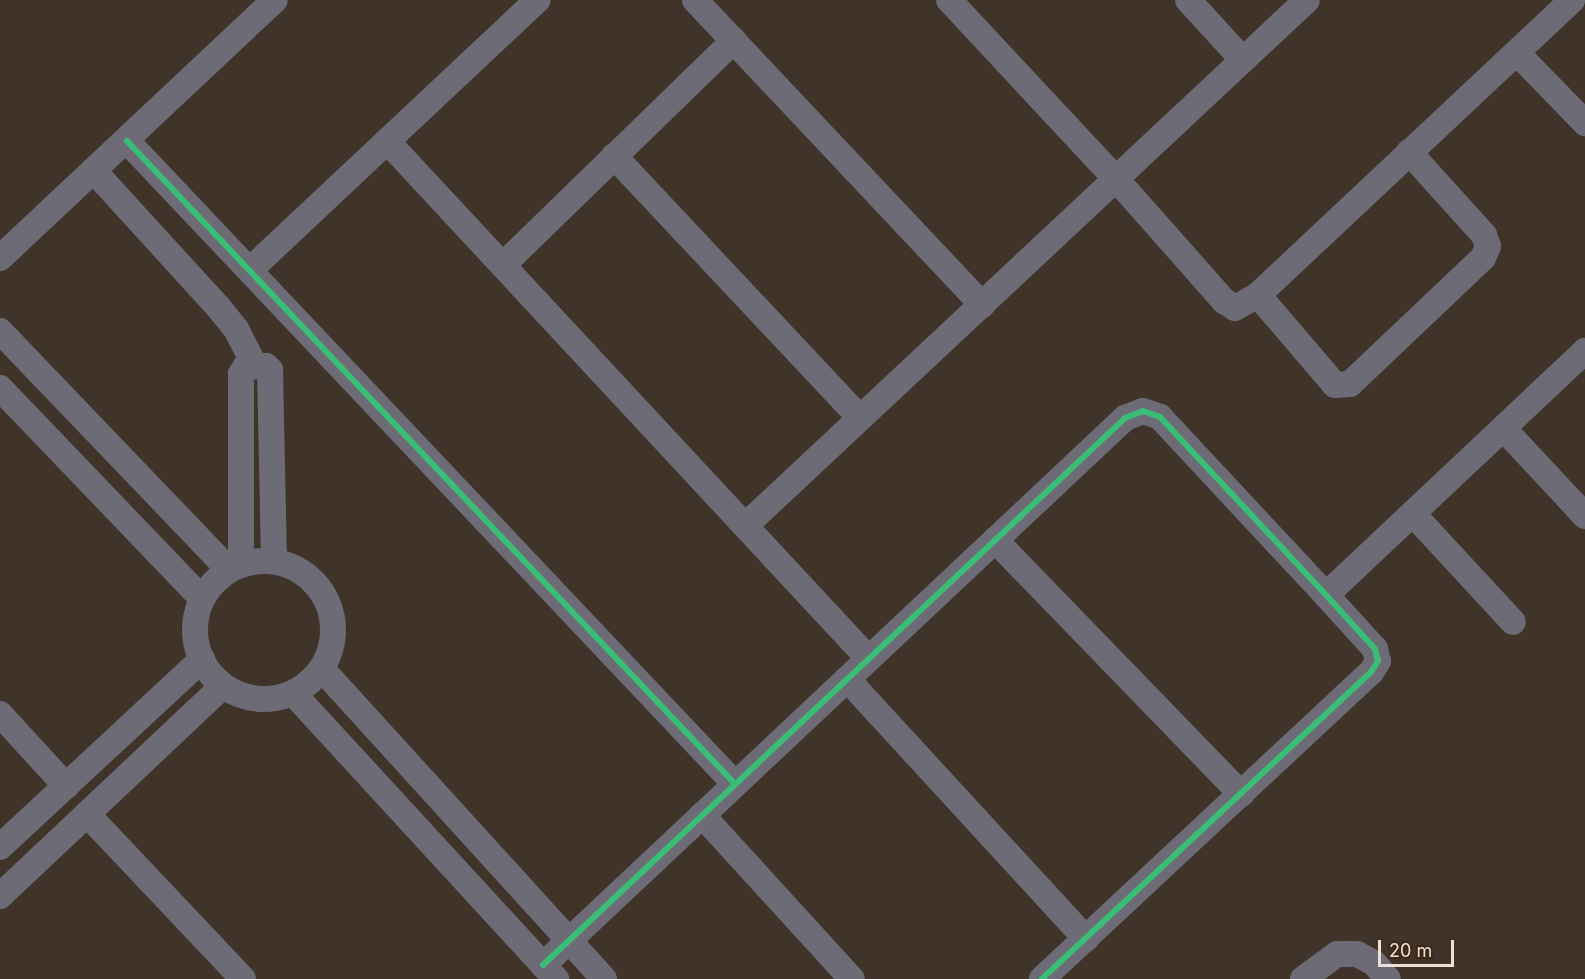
<!DOCTYPE html>
<html>
<head>
<meta charset="utf-8">
<style>
  body { margin:0 }
  #map { position:relative; width:1585px; height:979px; overflow:hidden; background:#3f332a; font-family:Inter,sans-serif }
  div>[style] { position:absolute }
  .street>* { height:26px; margin:-13px; padding:0 13px; transform-origin:13px; border-radius:13px; background:#6d6b75 }
  .street>.ring { margin:-13px; padding:0; box-sizing:content-box; background:none; border:26px solid #6d6b75; border-radius:50% }
  .cycleway>* { height:6px; margin:-3px; padding:0 3px; transform-origin:3px; border-radius:3px; background:#3abd76 }
  span { translate:-50% -50%; white-space:nowrap; text-align:center; line-height:1.15; -webkit-text-stroke:6px #3d2817; paint-order:stroke }
  .scale { position:absolute; left:1378px; top:940px; width:76px; height:27px; box-sizing:border-box; border:3px solid #eedfd5; border-top:0; padding-left:8px; font-size:18px; line-height:21px; white-space:nowrap; color:#eedfd5; -webkit-text-stroke:4px #3d2817; paint-order:stroke }
</style>
</head>
<body>
<div id="map">
  <div class="street">
    <i style="left:695px;top:0;width:419px;rotate:46.7deg"></i>
    <i style="left:949px;top:0;width:246px;rotate:47deg"></i>
    <i style="left:1117px;top:180px;width:162px;rotate:48.5deg"></i>
    <i style="left:1224px;top:301px;width:13px;rotate:32deg"></i>
    <i style="left:1235px;top:308px;width:26px;rotate:-29deg"></i>
    <i style="left:1258px;top:295px;width:431px;rotate:-43.2deg"></i>
    <i style="left:1188px;top:0;width:81px;rotate:47.5deg"></i>
    <i style="left:1517px;top:53px;width:98px;rotate:45.8deg"></i>
    <i style="left:127px;top:141px;width:885px;rotate:46.6deg"></i>
    <i style="left:387px;top:141px;width:706px;rotate:47.07deg"></i>
    <i style="left:614px;top:156px;width:359px;rotate:46.8deg"></i>
    <i style="left:94px;top:171px;width:185px;rotate:47.6deg"></i>
    <i style="left:219px;top:308px;width:27px;rotate:51deg"></i>
    <i style="left:236px;top:329px;width:42px;rotate:62.8deg"></i>
    <i style="left:0;top:258px;width:377px;rotate:-43.2deg"></i>
    <i style="left:503px;top:265px;width:322px;rotate:-44.2deg"></i>
    <i style="left:251px;top:269px;width:393px;rotate:-43.2deg"></i>
    <i style="left:1258px;top:295px;width:118px;rotate:49.5deg"></i>
    <i style="left:1335px;top:385px;width:15px;rotate:-4deg"></i>
    <i style="left:1350px;top:384px;width:183px;rotate:-43.5deg"></i>
    <i style="left:1483px;top:258px;width:13px;rotate:-67deg"></i>
    <i style="left:1488px;top:246px;width:12px;rotate:-110deg"></i>
    <i style="left:1484px;top:235px;width:112px;rotate:-132.1deg"></i>
    <i style="left:0;top:331px;width:331px;rotate:46.2deg"></i>
    <i style="left:0;top:388px;width:292px;rotate:46.2deg"></i>
    <i style="left:1504px;top:429px;width:119px;rotate:47deg"></i>
    <i style="left:1413px;top:514px;width:147px;rotate:47.2deg"></i>
    <i style="left:746px;top:525px;width:768px;rotate:-43.1deg"></i>
    <i style="left:995px;top:540px;width:354px;rotate:45.9deg"></i>
    <i class="ring" style="left:195px;top:561px;width:112px;height:112px"></i>
    <i style="left:241px;top:565px;width:191px;rotate:-90deg"></i>
    <i style="left:241px;top:374px;width:9px;rotate:-58deg"></i>
    <i style="left:246px;top:366px;width:20px"></i>
    <i style="left:266px;top:366px;width:6px;rotate:45deg"></i>
    <i style="left:270px;top:370px;width:191px;rotate:88.8deg"></i>
    <i style="left:1326px;top:595px;width:356px;rotate:-43.3deg"></i>
    <i style="left:322px;top:669px;width:419px;rotate:47.7deg"></i>
    <i style="left:847px;top:679px;width:353px;rotate:47.4deg"></i>
    <i style="left:293px;top:693px;width:389px;rotate:47.4deg"></i>
    <i style="left:0;top:714px;width:98px;rotate:47.5deg"></i>
    <i style="left:87px;top:814px;width:227px;rotate:46.6deg"></i>
    <i style="left:702px;top:815px;width:222px;rotate:47.6deg"></i>
    <i style="left:0;top:847px;width:276px;rotate:-42.9deg"></i>
    <i style="left:0;top:896px;width:306px;rotate:-43.3deg"></i>
    <i style="left:543px;top:965px;width:799px;rotate:-43.22deg"></i>
    <i style="left:1125px;top:418px;width:19px;rotate:-21deg"></i>
    <i style="left:1143px;top:411px;width:18px;rotate:19deg"></i>
    <i style="left:1160px;top:417px;width:243px;rotate:47deg"></i>
    <i style="left:1326px;top:595px;width:73px;rotate:47.8deg"></i>
    <i style="left:1375px;top:649px;width:12px;rotate:76deg"></i>
    <i style="left:1378px;top:661px;width:13px;rotate:122deg"></i>
    <i style="left:1371px;top:672px;width:450px;rotate:137deg"></i>
    <i style="left:1303px;top:979px;width:42px;rotate:-36.3deg"></i>
    <i style="left:1337px;top:954px;width:20px"></i>
    <i style="left:1357px;top:954px;width:19px;rotate:28deg"></i>
    <i style="left:1374px;top:963px;width:21px;rotate:49deg"></i>
  </div>
  <div class="cycleway">
    <i style="left:127px;top:141px;width:885px;rotate:46.6deg"></i>
    <i style="left:543px;top:965px;width:799px;rotate:-43.22deg"></i>
    <i style="left:1125px;top:418px;width:19px;rotate:-21deg"></i>
    <i style="left:1143px;top:411px;width:18px;rotate:19deg"></i>
    <i style="left:1160px;top:417px;width:243px;rotate:47deg"></i>
    <i style="left:1326px;top:595px;width:73px;rotate:47.8deg"></i>
    <i style="left:1375px;top:649px;width:12px;rotate:76deg"></i>
    <i style="left:1378px;top:661px;width:13px;rotate:122deg"></i>
    <i style="left:1371px;top:672px;width:450px;rotate:137deg"></i>
  </div>
  <div class="scale">20 m</div>
</div>
</body>
</html>
